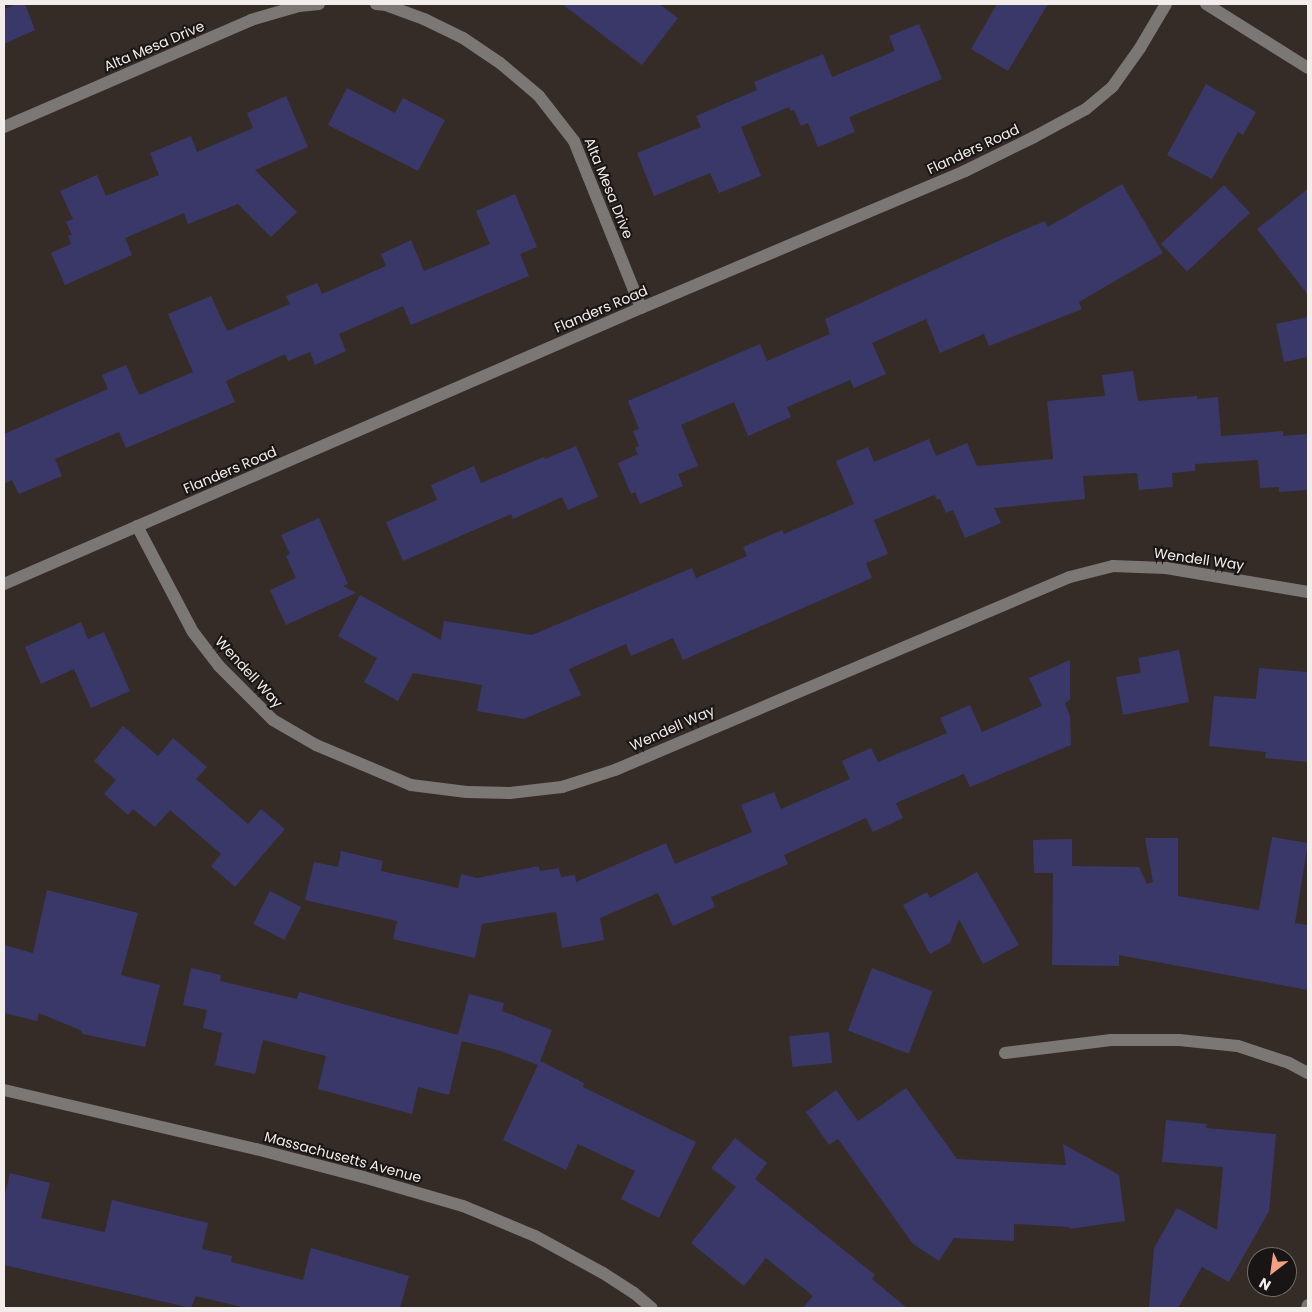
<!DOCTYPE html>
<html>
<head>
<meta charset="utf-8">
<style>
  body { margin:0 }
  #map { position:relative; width:1312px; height:1312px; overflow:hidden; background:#352c28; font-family:Poppins,sans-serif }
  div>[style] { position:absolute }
  .building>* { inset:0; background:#3a3869; transform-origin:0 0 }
  .minor>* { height:12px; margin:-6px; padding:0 6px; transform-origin:6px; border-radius:6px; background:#7b7774 }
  span { translate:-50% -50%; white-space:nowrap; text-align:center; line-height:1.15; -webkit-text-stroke:4px #191514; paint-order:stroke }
  .street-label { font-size:14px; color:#f2ecea }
  .frame { position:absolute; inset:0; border:5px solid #f2ecea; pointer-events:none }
  .north { position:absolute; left:1247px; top:1247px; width:50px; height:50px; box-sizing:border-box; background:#191514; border:1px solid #706b6a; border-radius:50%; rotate:210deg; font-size:14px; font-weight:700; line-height:20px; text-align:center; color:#f2ecea }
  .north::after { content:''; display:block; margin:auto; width:18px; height:22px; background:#f39f84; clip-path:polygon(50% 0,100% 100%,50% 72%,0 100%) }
</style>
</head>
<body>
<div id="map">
  <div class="building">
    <i style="clip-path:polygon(17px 4px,25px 4px,35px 30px,4px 44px,4px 9px)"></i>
    <i style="clip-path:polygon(562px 4px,659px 4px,678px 18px,642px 65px)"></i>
    <i style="clip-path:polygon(997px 4px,1048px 4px,1008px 71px,971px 49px)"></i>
    <i style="clip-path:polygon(919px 24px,942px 79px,849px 117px,855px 132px,818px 147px,808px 123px,801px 126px,794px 110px,791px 111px,789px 107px,741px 127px,761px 176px,719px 193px,710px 173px,654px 196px,637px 153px,701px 127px,696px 116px,757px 90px,754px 82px,823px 54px,832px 77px,895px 51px,889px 36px)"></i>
    <i style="clip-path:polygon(1206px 84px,1256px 112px,1243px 135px,1238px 132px,1212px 179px,1167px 155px)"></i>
    <i style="clip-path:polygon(347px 88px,395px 113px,403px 98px,445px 120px,418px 171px,328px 125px)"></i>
    <i style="clip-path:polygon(286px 96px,308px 147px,255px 170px,297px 212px,271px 237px,238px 204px,188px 224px,184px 213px,125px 238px,132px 255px,65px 285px,51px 253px,71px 244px,68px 236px,72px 235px,66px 222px,73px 219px,60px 191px,97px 175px,106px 196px,159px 175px,150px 153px,191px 136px,197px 152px,253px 128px,247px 113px)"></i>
    <i style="clip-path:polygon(1122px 184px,1163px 253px,1079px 302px,1082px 309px,989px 346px,984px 334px,940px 353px,926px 319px,872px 343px,886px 374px,854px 388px,850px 380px,787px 407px,791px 417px,748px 436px,734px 402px,681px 425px,698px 466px,678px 474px,683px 486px,640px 504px,635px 492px,631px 494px,618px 463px,638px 454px,635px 448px,639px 446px,633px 431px,639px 429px,628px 401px,760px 344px,767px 361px,830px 334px,825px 319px,1005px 238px,1045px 221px,1048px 227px)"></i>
    <i style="left:1224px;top:185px;width:38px;height:86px;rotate:47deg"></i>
    <i style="clip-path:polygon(1308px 189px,1308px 295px,1257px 229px)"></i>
    <i style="clip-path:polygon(515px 194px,537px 247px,520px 254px,529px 276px,411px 325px,403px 306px,339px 334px,346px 351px,315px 365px,310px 352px,288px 361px,285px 354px,226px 381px,235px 402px,126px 448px,119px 432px,55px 459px,62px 476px,19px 494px,12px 480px,4px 484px,4px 434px,108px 389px,102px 375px,126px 365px,139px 395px,193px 372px,168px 314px,211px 296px,227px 331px,290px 304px,286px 296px,317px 283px,322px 294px,386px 266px,381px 254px,411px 240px,424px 271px,490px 244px,476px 211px)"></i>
    <i style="clip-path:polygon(1308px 317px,1308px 357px,1284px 362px,1276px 324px)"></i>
    <i style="clip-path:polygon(1133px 371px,1138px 401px,1197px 396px,1197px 399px,1218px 397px,1221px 436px,1283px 431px,1283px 436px,1308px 434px,1308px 490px,1279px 492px,1279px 487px,1260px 488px,1258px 460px,1195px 464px,1195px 471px,1172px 473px,1173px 487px,1139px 490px,1137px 473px,1083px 476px,1085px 499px,994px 508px,1001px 523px,965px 538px,953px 510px,946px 513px,940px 499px,937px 500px,934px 495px,874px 520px,888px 554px,866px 563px,872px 578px,683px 660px,673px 638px,631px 656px,626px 644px,569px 669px,581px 695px,524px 719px,477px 711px,482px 685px,413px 673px,398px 701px,364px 682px,377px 658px,338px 636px,360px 595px,441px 640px,444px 621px,532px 635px,692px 568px,696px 578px,747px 556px,743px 547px,782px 530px,784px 534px,854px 504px,836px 461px,868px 447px,874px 462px,929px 439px,936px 456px,967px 443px,977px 466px,1053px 459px,1047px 401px,1105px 396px,1102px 375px)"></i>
    <i style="clip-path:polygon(576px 446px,598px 497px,568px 510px,562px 497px,513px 519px,511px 514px,403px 561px,386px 522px,437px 500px,431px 485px,474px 466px,481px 483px,544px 457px,545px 459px)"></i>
    <i style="clip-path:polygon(319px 518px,348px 584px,343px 586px,356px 593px,286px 625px,270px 590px,296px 578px,286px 556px,290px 554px,281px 535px)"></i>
    <i style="clip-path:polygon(81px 622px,88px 639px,104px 632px,130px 691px,91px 708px,74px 669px,41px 684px,25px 647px)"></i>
    <i style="clip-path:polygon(1179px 650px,1189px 702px,1123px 715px,1116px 677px,1141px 673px,1138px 658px)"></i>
    <i style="clip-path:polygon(1070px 660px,1070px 700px,1065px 703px,1070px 716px,1071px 745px,970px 787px,964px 774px,896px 803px,903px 818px,873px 832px,866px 818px,784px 855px,788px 864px,711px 897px,715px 907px,673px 926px,658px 893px,600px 918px,604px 940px,562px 948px,556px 912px,482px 924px,475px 958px,393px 939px,397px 921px,305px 900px,314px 862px,338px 867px,341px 851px,383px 861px,381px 871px,458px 888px,461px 874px,477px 878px,539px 866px,540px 871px,559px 868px,561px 877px,575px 875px,576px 882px,666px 843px,675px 864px,752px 832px,741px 805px,774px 792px,781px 809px,850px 779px,842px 761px,871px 748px,878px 762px,947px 733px,940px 718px,970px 705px,982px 732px,1042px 706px,1029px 678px)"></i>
    <i style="clip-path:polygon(1259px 668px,1308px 672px,1308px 762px,1265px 758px,1266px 752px,1209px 746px,1214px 696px,1256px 699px)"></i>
    <i style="clip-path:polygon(123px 726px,158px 756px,173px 738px,207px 767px,196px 779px,248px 824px,261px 809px,285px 829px,235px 887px,211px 866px,221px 854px,170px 810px,155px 827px,133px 809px,128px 815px,104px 794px,116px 780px,94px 761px)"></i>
    <i style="clip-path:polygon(1272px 837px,1308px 843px,1295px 923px,1308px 925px,1308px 990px,1119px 955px,1119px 966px,1052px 965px,1053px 873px,1034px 873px,1033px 840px,1072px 839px,1072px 866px,1139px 867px,1147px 884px,1153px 882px,1145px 838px,1178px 838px,1178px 896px,1259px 910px)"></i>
    <i style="clip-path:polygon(977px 872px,1019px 945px,983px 964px,959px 919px,950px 943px,930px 954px,903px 905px,927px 892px,930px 898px)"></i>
    <i style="clip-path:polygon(47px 890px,138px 913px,121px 975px,160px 985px,145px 1047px,83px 1034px,80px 1030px,39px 1013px,37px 1021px,4px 1013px,4px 945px,33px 953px)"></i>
    <i style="left:270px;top:891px;width:35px;height:37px;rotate:27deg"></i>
    <i style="clip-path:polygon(191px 968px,221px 975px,220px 981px,297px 999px,299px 992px,458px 1035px,469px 994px,504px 1003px,502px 1011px,552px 1030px,540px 1061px,584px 1083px,583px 1087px,696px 1142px,659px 1218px,621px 1199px,635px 1171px,578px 1144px,566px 1170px,503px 1140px,538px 1065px,501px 1051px,462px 1041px,449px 1095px,418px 1087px,412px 1114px,318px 1089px,326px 1056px,263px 1040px,255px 1074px,215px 1065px,222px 1033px,203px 1028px,207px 1010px,183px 1005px)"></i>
    <i style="left:872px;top:968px;width:65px;height:67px;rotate:21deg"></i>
    <i style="left:829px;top:1032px;width:31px;height:40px;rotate:84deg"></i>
    <i style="clip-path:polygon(906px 1088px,957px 1159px,1066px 1165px,1063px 1144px,1119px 1175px,1125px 1221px,1069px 1229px,1069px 1227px,1014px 1224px,1014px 1241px,954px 1238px,939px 1261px,913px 1244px,838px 1139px,829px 1145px,806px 1112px,836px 1090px,858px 1121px)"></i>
    <i style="clip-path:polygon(1166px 1120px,1207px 1124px,1206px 1128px,1276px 1134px,1269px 1211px,1229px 1282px,1202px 1267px,1178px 1308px,1149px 1308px,1154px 1248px,1177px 1208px,1217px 1230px,1223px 1167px,1162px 1162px)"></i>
    <i style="clip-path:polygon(735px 1138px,767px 1163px,755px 1179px,875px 1275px,872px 1279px,907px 1308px,803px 1308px,813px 1296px,766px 1258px,744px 1286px,691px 1243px,736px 1187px,711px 1168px)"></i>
    <i style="clip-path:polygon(10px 1173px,50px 1183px,41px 1218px,105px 1232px,112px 1200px,208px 1223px,202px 1249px,232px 1256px,231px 1262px,303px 1280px,311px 1248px,409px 1276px,400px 1308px,246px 1308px,196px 1296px,191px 1308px,4px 1265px,4px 1199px)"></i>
  </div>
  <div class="minor">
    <i style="left:376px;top:4px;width:10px;rotate:6deg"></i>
    <i style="left:386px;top:5px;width:40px;rotate:20.2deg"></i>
    <i style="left:424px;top:19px;width:43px;rotate:26deg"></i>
    <i style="left:463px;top:38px;width:45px;rotate:34deg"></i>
    <i style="left:500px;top:63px;width:51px;rotate:40.2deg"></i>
    <i style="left:539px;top:96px;width:57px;rotate:52.1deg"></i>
    <i style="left:574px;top:141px;width:180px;rotate:68.1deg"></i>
    <i style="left:1206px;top:4px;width:120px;rotate:32.1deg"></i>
    <i style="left:4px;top:127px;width:269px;rotate:-23.4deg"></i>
    <i style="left:251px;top:20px;width:50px;rotate:-16.3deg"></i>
    <i style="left:299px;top:6px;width:20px;rotate:-6deg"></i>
    <i style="left:137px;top:526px;width:120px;rotate:62.2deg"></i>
    <i style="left:193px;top:632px;width:43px;rotate:52.6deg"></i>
    <i style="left:219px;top:666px;width:76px;rotate:45deg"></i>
    <i style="left:273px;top:720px;width:50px;rotate:30.2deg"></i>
    <i style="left:316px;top:745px;width:103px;rotate:22.8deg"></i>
    <i style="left:411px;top:785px;width:56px;rotate:7.1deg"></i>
    <i style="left:467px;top:792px;width:43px;rotate:1.3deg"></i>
    <i style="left:510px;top:793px;width:52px;rotate:-6.6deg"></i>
    <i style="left:562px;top:787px;width:56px;rotate:-17.8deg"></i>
    <i style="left:615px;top:770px;width:494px;rotate:-23deg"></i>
    <i style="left:1070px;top:577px;width:44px;rotate:-14.3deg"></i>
    <i style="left:1113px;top:566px;width:53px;rotate:2.2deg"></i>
    <i style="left:1166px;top:568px;width:144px;rotate:9.6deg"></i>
    <i style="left:4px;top:584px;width:694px;rotate:-23.43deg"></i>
    <i style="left:641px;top:308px;width:352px;rotate:-22.9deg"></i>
    <i style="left:965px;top:171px;width:77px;rotate:-26.2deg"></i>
    <i style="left:1034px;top:137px;width:59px;rotate:-28.3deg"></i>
    <i style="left:1086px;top:109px;width:35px;rotate:-40deg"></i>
    <i style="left:1113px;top:86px;width:47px;rotate:-54.6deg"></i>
    <i style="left:1140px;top:48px;width:51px;rotate:-59.4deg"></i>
    <i style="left:1005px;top:1053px;width:107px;rotate:-7deg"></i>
    <i style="left:1111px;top:1040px;width:68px"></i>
    <i style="left:1179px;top:1040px;width:59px;rotate:5.8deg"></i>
    <i style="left:1238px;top:1046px;width:54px;rotate:18.4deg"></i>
    <i style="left:1289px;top:1063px;width:21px;rotate:28deg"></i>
    <i style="left:4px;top:1090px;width:259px;rotate:13.2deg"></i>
    <i style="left:256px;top:1149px;width:111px;rotate:14.7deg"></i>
    <i style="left:363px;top:1177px;width:104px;rotate:16.2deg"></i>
    <i style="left:463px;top:1206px;width:78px;rotate:22.6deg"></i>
    <i style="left:535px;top:1236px;width:77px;rotate:28.6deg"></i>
    <i style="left:603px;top:1273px;width:37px;rotate:33deg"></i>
    <i style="left:634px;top:1293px;width:23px;rotate:40deg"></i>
    <i style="left:1307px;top:1308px;width:3px;rotate:-72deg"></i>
  </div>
  <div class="street-label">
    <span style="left:154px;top:46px;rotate:-23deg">Alta Mesa Drive</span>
    <span style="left:973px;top:149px;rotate:-25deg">Flanders Road</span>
    <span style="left:609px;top:188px;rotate:68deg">Alta Mesa Drive</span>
    <span style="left:601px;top:309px;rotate:-23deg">Flanders Road</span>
    <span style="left:230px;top:470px;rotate:-23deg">Flanders Road</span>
    <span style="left:1199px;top:559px;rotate:8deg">Wendell Way</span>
    <span style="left:249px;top:672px;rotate:47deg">Wendell Way</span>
    <span style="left:672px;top:728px;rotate:-24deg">Wendell Way</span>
    <span style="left:343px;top:1157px;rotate:15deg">Massachusetts Avenue</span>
  </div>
  <div class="frame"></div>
  <div class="north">N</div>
</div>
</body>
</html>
